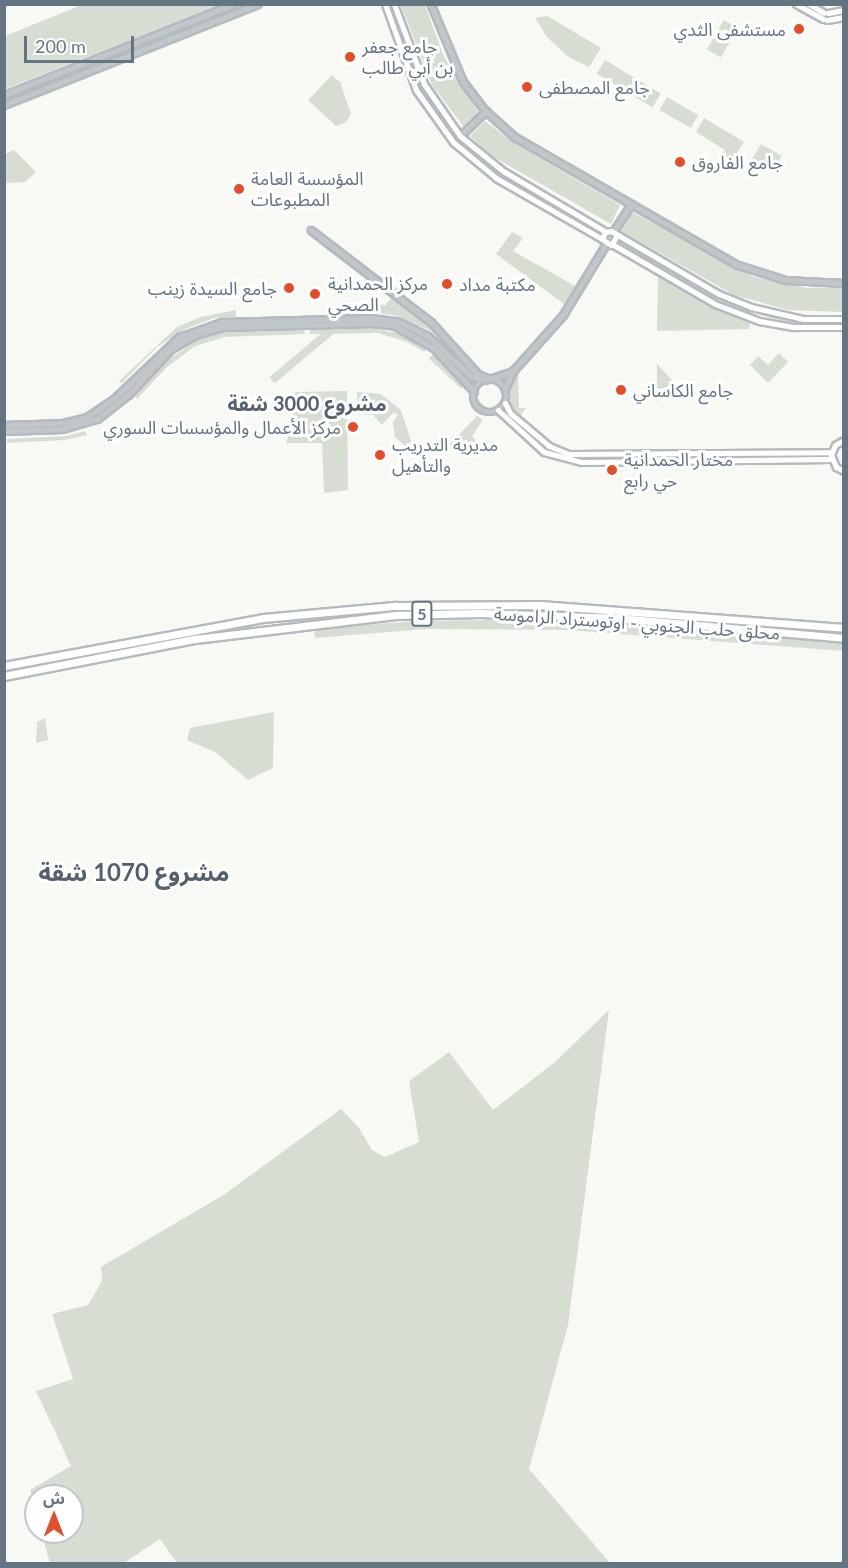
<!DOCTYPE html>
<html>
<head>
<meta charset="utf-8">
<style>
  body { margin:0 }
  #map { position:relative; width:848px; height:1568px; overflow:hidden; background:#f8f8f5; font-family:Lato,"Noto Sans Arabic",sans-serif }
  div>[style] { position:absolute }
  .green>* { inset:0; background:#d8ddd4; transform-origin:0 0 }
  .roads { filter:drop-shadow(2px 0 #b4babe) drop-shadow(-2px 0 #b4babe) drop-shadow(0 2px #b4babe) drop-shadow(0 -2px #b4babe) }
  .tertiary>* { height:4.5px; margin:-2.25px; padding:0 2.25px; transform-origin:2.25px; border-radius:2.25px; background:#c1c6c9 }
  .tertiary>.ring { margin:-2.25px; padding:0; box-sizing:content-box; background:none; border:4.5px solid #c1c6c9; border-radius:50% }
  .secondary>* { height:5px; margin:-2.5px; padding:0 2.5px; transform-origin:2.5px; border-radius:2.5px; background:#fff }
  .trunk>* { height:7px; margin:-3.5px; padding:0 3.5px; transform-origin:3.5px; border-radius:3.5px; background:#fff }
  .dots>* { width:16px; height:16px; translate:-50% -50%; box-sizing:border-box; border:3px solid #fff; border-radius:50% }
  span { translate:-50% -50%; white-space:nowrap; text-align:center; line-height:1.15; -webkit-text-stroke:6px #fff; paint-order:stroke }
  .shield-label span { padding:2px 4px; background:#fff; border:2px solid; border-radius:4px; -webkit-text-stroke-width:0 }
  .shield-label { font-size:16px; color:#637580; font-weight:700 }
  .poi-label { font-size:18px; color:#637580 }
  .right { translate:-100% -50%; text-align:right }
  .left { translate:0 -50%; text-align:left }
  .street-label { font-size:18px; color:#637580 }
  .neighbourhood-label { font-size:20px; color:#55626b; font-weight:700 }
  .district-label { font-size:24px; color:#55626b; font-weight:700 }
  .frame { position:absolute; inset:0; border:6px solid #637580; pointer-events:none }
  .north { position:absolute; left:24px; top:1484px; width:60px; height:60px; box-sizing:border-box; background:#fff; border:2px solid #c1c8cc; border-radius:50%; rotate:0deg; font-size:16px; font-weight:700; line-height:24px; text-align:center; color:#637580 }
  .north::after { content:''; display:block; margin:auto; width:21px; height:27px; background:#e54c28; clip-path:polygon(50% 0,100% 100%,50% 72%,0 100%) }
  .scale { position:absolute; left:24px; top:36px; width:110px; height:27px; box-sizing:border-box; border:3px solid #637580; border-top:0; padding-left:8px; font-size:18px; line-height:21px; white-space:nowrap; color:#637580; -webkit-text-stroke:4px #fff; paint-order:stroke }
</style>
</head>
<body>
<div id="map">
  <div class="green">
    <i style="clip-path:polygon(84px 4px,220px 4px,220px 5px,5px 89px,5px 36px)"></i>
    <i style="clip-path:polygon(244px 5px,251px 5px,5px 101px,5px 99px)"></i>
    <i style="clip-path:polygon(401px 5px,425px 5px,444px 57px,478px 112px,463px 126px,432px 85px)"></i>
    <i style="clip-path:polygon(547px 16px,601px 48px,589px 67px,567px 56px,547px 37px,535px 18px)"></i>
    <i style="left:724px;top:20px;width:16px;height:34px;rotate:30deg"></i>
    <i style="left:605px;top:60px;width:65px;height:16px;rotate:31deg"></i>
    <i style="clip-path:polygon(332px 75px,340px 82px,351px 114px,346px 122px,336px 126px,308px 100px)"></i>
    <i style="left:667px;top:97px;width:36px;height:15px;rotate:30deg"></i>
    <i style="clip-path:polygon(704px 118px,744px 142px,730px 164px,720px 158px,725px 150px,696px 132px)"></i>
    <i style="clip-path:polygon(485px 121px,514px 143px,620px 205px,611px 224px,492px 156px,470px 136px)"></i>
    <i style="left:761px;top:144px;width:24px;height:19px;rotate:30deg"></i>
    <i style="clip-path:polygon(14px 150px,36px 172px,25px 182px,5px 183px,5px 154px)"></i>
    <i style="clip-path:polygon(632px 212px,754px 277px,807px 288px,843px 287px,843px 312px,788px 310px,734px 295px,621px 231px)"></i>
    <i style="clip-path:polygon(512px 232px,523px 238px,513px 251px,575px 286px,564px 304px,496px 254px)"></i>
    <i style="clip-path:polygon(618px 241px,743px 308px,798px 322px,843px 325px,792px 324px,727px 305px,616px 243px)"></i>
    <i style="clip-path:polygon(658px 275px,716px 308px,750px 320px,749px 329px,657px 331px)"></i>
    <i style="clip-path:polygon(392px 297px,428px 325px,431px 331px,394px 315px,363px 312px,379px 303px,385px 306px)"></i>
    <i style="left:353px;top:307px;width:8px;height:109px;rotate:50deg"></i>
    <i style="clip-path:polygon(236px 310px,236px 317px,214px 318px,185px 329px,157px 347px,122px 383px,119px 381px,177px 327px,201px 317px)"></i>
    <i style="clip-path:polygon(368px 327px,404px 335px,427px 348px,424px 352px,407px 342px,378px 333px,310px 334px,310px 329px)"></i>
    <i style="clip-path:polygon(304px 329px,305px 334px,225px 337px,195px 346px,167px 367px,137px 399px,135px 396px,168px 360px,200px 338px,227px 331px)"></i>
    <i style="clip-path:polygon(779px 353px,788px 362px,768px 383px,750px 365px,758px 356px,768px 365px)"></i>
    <i style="left:433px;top:354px;width:44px;height:6px;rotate:43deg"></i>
    <i style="clip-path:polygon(657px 364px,672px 380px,657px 402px)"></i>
    <i style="clip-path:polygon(518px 373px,519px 408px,526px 408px,520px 416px,511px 409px,509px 385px)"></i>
    <i style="clip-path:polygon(347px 391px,348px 490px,324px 493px,322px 443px,286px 443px,293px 423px,292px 396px,296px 392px)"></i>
    <i style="clip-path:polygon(357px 392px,381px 394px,401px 410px,413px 447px,409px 450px,395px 437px,393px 422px,398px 415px,394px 412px,382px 425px,373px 415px,358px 414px)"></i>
    <i style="clip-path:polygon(477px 416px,483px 420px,472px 436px,488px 454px,469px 454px,465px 458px,449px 445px)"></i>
    <i style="clip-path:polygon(85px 431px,87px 435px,65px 440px,7px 443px,7px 439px,67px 436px)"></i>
    <i style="clip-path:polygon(564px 619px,843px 641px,844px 651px,568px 630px,426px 629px,315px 638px,314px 633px,319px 628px,417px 621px)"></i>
    <i style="clip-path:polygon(274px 712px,273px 768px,248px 780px,215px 752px,187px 740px,190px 728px)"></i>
    <i style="clip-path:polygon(45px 718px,48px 740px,36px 743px,37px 722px)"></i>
    <i style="clip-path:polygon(609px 1010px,568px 1325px,529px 1469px,610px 1563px,177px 1563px,160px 1539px,124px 1563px,50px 1563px,41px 1532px,72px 1532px,72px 1496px,36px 1496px,36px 1513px,30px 1490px,71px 1466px,36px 1391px,73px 1379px,52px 1314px,88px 1305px,102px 1281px,101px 1267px,225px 1194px,341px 1109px,359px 1128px,372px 1150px,385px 1157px,419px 1142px,409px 1081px,449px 1052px,493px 1110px,555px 1062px)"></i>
  </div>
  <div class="roads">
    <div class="tertiary">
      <i style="left:431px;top:4px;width:83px;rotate:67.4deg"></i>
      <i style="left:463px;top:81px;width:38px;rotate:53deg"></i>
      <i style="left:486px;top:111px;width:39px;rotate:42deg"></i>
      <i style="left:515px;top:137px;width:257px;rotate:29.9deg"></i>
      <i style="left:738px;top:265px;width:50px;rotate:17.4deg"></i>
      <i style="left:786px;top:280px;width:58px;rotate:3deg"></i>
      <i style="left:4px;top:95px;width:247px;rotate:-21.6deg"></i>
      <i style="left:4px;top:105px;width:273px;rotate:-21.7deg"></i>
      <i style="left:460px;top:136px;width:36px;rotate:-44deg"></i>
      <i style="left:311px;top:230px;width:151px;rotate:37.5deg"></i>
      <i style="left:431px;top:322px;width:70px;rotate:47.9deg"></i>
      <i style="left:478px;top:374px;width:13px;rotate:23deg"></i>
      <i style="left:490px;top:379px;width:24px;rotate:-19deg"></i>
      <i style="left:613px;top:232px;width:33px;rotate:-57deg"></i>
      <i class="ring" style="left:473px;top:379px;width:29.5px;height:29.5px"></i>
      <i style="left:505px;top:389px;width:20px;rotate:-66deg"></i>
      <i style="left:513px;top:371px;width:75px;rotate:-48.2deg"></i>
      <i style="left:563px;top:315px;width:83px;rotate:-58.8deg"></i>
      <i style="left:4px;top:425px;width:59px;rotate:-1.9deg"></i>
      <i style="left:63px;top:423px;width:25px;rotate:-14deg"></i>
      <i style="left:87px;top:417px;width:32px;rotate:-34deg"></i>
      <i style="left:114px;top:399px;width:90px;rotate:-43.6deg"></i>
      <i style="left:179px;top:337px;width:46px;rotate:-19.2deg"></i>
      <i style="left:222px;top:322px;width:149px;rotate:-1.5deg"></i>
      <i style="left:371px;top:318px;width:26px;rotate:7deg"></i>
      <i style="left:397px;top:321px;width:34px;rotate:26deg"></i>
      <i style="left:428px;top:336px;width:59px;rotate:42.9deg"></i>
      <i style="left:471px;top:376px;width:14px;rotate:17deg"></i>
      <i style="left:4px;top:431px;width:58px;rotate:-2deg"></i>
      <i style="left:62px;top:429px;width:36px;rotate:-16deg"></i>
      <i style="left:97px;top:419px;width:39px;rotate:-38deg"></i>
      <i style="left:128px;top:395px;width:63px;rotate:-46.9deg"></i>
      <i style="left:171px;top:349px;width:28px;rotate:-30deg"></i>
      <i style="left:195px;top:335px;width:29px;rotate:-16deg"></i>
      <i style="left:223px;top:327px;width:149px;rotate:-1.5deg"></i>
      <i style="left:372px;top:323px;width:23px;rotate:7deg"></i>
      <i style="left:395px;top:326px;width:45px;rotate:29.4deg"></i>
      <i style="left:434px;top:348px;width:59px;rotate:47.1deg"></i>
    </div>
    <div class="secondary">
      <i style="left:385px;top:4px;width:91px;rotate:70.2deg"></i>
      <i style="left:416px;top:90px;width:64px;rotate:54.6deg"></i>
      <i style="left:453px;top:142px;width:56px;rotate:39.9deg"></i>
      <i style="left:496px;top:178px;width:122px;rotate:29.9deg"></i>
      <i style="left:394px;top:4px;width:85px;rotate:69.4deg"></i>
      <i style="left:424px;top:84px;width:63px;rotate:55.3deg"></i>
      <i style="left:460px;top:136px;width:55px;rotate:39.1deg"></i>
      <i style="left:503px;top:171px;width:120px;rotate:30.6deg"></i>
      <i style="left:796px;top:4px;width:31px;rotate:29deg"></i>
      <i style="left:809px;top:4px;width:17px;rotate:31deg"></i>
      <i style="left:828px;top:13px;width:16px;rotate:-11deg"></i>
      <i style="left:827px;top:20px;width:17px;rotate:-10deg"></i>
      <i style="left:616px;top:237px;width:9px;rotate:122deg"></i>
      <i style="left:611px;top:245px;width:11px;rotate:-146deg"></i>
      <i style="left:602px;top:239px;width:8px;rotate:-67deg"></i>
      <i style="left:605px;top:232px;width:6px;rotate:-9deg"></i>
      <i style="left:611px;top:231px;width:125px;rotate:30.3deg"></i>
      <i style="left:719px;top:294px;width:35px;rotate:22deg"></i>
      <i style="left:751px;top:307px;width:53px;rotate:13deg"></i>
      <i style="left:803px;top:319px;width:41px"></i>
      <i style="left:612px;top:244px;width:119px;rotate:30.2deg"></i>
      <i style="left:715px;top:304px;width:47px;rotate:21.1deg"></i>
      <i style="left:759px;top:321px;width:36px;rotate:10deg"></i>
      <i style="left:794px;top:327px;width:50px"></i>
      <i style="left:505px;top:403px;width:11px;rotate:63deg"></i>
      <i style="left:510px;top:413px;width:51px;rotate:40.2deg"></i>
      <i style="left:549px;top:446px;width:22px;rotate:22deg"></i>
      <i style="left:569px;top:454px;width:262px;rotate:-0.4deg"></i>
      <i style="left:498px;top:410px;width:62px;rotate:42.4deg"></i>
      <i style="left:544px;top:452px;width:39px;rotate:15deg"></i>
      <i style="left:582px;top:462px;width:249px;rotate:-0.7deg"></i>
      <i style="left:844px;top:440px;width:10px;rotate:151deg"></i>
      <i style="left:835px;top:445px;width:11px;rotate:112deg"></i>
      <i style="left:831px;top:455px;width:13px;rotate:67deg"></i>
      <i style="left:836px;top:467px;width:9px;rotate:27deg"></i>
    </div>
    <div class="trunk">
      <i style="left:4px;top:666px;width:263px;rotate:-10.5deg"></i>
      <i style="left:263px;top:618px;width:134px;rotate:-5.2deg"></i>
      <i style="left:396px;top:606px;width:144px;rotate:-0.4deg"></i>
      <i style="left:540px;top:605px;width:305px;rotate:4.3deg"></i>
      <i style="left:4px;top:676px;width:195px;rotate:-11deg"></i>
      <i style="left:195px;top:639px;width:202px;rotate:-6.8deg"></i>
      <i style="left:396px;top:615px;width:84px;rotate:-1.4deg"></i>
      <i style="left:480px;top:613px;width:137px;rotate:2.1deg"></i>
      <i style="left:617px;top:618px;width:228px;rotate:5deg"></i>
    </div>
  </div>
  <div class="dots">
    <i style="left:799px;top:29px;background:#e54c28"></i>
    <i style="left:350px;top:57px;background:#e54c28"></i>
    <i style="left:527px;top:87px;background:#e54c28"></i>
    <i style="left:680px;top:162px;background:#e54c28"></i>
    <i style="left:239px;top:189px;background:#e54c28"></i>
    <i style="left:447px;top:284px;background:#e54c28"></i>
    <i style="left:289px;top:288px;background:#e54c28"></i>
    <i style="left:315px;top:294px;background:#e54c28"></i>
    <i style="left:621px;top:390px;background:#e54c28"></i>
    <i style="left:353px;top:427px;background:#e54c28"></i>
    <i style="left:380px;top:455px;background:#e54c28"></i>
    <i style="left:612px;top:470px;background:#e54c28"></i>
  </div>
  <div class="shield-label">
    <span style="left:422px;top:614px">5</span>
  </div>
  <div class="poi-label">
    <span class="right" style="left:786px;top:29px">مستشفى الثدي</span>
    <span class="left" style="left:362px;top:57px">جامع جعفر<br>بن أبي طالب</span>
    <span class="left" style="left:539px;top:87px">جامع المصطفى</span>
    <span class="left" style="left:692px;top:162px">جامع الفاروق</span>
    <span class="left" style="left:251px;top:189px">المؤسسة العامة<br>المطبوعات</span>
    <span class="left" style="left:328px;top:294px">مركز الحمدانية<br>الصحي</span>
    <span class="left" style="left:459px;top:284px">مكتبة مداد</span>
    <span class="right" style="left:277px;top:288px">جامع السيدة زينب</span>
    <span class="left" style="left:633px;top:390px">جامع الكاساني</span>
    <span class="right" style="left:341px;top:427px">مركز الأعمال والمؤسسات السوري</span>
    <span class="left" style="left:392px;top:455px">مديرية التدريب<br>والتأهيل</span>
    <span class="left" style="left:624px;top:470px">مختار الحمدانية<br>حي رابع</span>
  </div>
  <div class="street-label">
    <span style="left:637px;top:623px;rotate:4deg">محلق حلب الجنوبي - اوتوستراد الراموسة</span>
  </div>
  <div class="neighbourhood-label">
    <span style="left:307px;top:403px">مشروع 3000 شقة</span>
  </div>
  <div class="district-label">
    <span style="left:134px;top:872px">مشروع 1070 شقة</span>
  </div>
  <div class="frame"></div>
  <div class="north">ش</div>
  <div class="scale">200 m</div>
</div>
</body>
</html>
